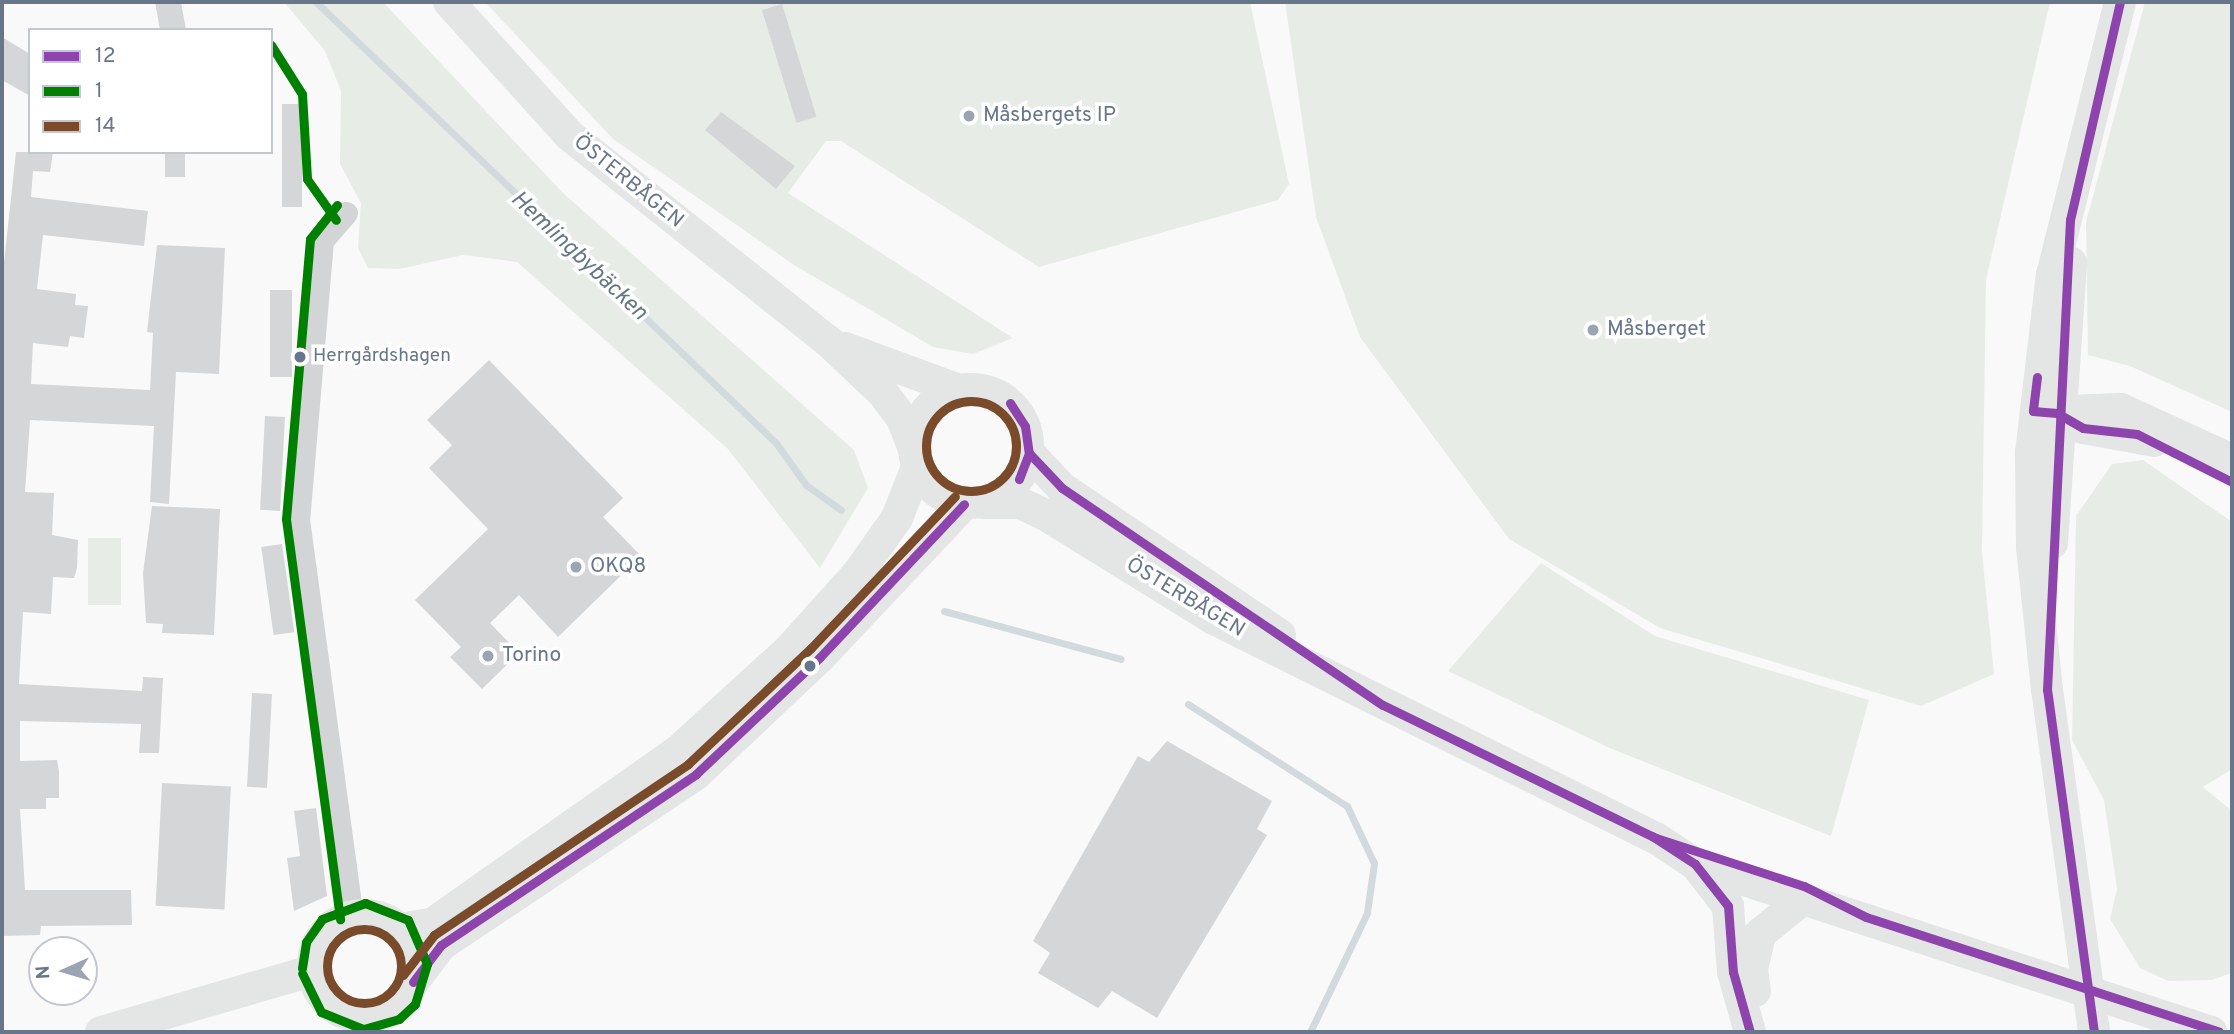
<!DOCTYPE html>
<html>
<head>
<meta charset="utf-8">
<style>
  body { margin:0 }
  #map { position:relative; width:2234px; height:1034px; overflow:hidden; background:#f9f9f9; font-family:Overpass,sans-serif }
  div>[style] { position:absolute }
  .green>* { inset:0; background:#e8ece7; transform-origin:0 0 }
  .stream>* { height:7px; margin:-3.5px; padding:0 3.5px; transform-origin:3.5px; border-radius:3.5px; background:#d3dade }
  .building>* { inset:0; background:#d5d6d7; transform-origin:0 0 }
  .street>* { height:23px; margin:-11.5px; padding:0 11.5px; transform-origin:11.5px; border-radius:11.5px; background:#d3d4d5 }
  .secondary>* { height:32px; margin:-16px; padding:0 16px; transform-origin:16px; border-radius:16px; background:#e4e5e5 }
  .secondary>.ring { margin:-16px; padding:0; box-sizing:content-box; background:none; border:32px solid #e4e5e5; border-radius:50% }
  .bus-1>* { height:9px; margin:-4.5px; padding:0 4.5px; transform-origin:4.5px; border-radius:4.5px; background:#8e44ad }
  .bus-2>* { height:9px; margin:-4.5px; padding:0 4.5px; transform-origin:4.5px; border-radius:4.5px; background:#008000 }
  .bus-3>* { height:9px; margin:-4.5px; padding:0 4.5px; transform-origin:4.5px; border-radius:4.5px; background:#7a4b2a }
  .bus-3>.ring { margin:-4.5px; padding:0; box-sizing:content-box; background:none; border:9px solid #7a4b2a; border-radius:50% }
  .dots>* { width:19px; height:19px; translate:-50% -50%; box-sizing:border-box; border:4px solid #fff; border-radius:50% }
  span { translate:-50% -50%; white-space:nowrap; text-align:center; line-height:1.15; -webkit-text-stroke:7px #fff; paint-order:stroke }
  .bus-label { font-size:19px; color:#67768b }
  .left { translate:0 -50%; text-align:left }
  .poi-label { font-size:21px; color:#67768b }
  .street-label { font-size:21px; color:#67768b }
  .water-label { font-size:23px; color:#637786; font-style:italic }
  .frame { position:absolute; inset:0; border:4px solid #67768b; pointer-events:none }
  .legend { position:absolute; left:28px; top:28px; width:245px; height:126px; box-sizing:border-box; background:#fff; border:2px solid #c2c8d1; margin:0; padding:9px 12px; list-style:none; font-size:21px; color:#67768b }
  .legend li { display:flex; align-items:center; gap:14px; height:35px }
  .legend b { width:35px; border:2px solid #c2c8d1 }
  .north { position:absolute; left:28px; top:936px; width:70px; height:70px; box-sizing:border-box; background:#fff; border:2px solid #c2c8d1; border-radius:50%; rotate:266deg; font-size:19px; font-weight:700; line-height:28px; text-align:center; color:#67768b }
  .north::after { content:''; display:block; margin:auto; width:24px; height:32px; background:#9aa4b2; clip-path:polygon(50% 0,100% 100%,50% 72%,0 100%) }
</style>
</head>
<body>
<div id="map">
  <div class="green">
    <i style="clip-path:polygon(284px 2px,383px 2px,563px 193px,854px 450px,868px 488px,820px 568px,728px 449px,517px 262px,463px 255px,399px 269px,368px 268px,358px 248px,361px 203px,340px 164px,341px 91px,325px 51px)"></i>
    <i style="clip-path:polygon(485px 2px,1250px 2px,1289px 184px,1278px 200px,1039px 267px,841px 141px,826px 141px,788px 193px,1013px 338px,973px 354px,933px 347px,794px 265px,613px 139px)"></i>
    <i style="clip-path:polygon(1285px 2px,2050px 2px,1986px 280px,1982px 552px,1994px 674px,1921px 706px,1660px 628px,1509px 539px,1360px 337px,1316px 217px)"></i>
    <i style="clip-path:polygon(2145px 2px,2232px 2px,2232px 412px,2130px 366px,2088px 355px,2086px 222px)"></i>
    <i style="clip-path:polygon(2143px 460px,2232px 522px,2232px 769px,2203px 787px,2232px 811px,2232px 973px,2211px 980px,2168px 981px,2140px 968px,2110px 919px,2117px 889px,2104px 800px,2072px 740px,2076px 516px,2112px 464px)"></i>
    <i style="left:88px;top:538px;width:33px;height:67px"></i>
    <i style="clip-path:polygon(1541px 563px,1655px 636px,1869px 700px,1831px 836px,1612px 749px,1448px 671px)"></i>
  </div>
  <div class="stream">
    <i style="left:316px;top:2px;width:637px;rotate:43.79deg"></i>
    <i style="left:776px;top:443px;width:52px;rotate:54.5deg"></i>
    <i style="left:806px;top:485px;width:43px;rotate:35.5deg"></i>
    <i style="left:944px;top:611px;width:183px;rotate:15.2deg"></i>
    <i style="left:1188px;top:704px;width:189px;rotate:32.7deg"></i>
    <i style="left:1347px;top:806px;width:63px;rotate:64.7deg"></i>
    <i style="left:1374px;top:863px;width:50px;rotate:98deg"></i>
    <i style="left:1367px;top:913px;width:132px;rotate:115.6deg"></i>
  </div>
  <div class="building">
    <i style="clip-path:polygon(155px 2px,181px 2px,186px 30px,160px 30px)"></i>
    <i style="left:782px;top:4px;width:118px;height:21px;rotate:73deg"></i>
    <i style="clip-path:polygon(2px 37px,30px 54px,30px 96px,2px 80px)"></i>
    <i style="left:282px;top:104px;width:20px;height:103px"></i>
    <i style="clip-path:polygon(721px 112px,795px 166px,776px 189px,705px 130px)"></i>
    <i style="clip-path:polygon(16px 152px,53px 152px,50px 172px,33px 171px,31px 197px,148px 211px,144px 246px,43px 235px,37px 289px,76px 294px,75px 305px,88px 306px,84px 338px,70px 336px,68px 347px,33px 343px,31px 384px,150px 390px,153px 333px,147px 332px,157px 245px,225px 248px,219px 374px,176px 372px,169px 504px,150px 502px,154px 426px,30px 420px,25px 492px,54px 493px,52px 535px,78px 540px,77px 568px,74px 578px,53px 577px,51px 614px,23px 612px,19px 684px,142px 691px,143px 677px,163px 678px,159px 753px,139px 753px,141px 724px,20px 721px,20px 761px,57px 760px,59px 771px,59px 798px,46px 798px,46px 809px,20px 809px,25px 890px,131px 890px,132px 925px,41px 926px,40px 935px,2px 936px,2px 281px)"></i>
    <i style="left:165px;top:152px;width:20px;height:25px"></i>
    <i style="left:270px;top:290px;width:22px;height:87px"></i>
    <i style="clip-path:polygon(489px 360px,623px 498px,603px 517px,641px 556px,558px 637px,519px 595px,490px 623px,519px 653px,482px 689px,450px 657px,461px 647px,415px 600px,488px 529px,429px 468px,452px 445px,427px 420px)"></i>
    <i style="left:265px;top:416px;width:20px;height:94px;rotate:3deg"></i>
    <i style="clip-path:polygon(152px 506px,220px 509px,214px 635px,162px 633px,163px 624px,146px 623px,143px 573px)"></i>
    <i style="left:282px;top:544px;width:89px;height:21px;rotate:82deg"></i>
    <i style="left:252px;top:693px;width:20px;height:94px;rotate:3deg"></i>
    <i style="clip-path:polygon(1167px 741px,1272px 801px,1257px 829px,1267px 835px,1157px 1018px,1112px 991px,1098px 1008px,1038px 973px,1050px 953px,1033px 941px,1138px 756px,1149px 762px)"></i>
    <i style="left:162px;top:783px;width:69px;height:123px;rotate:3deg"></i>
    <i style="clip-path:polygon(316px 808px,327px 896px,294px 911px,287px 858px,300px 856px,294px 811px)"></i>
  </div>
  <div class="street">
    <i style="left:346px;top:213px;width:37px;rotate:131deg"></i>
    <i style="left:322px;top:241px;width:279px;rotate:94.9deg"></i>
    <i style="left:298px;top:519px;width:402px;rotate:82.3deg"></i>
  </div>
  <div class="secondary">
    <i style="left:449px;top:2px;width:179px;rotate:47.9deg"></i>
    <i style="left:569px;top:135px;width:330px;rotate:38.5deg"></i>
    <i style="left:827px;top:340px;width:77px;rotate:43.4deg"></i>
    <i style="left:883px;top:393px;width:31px;rotate:53deg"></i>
    <i style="left:902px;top:418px;width:31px;rotate:69deg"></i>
    <i style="left:845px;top:348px;width:121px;rotate:20.2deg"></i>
    <i class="ring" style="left:914px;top:389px;width:82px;height:82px"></i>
    <i style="left:2040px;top:412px;width:81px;rotate:-2.1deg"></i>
    <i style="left:2121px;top:409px;width:122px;rotate:24.7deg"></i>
    <i style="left:2057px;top:413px;width:30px;rotate:30deg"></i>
    <i style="left:2083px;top:428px;width:73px;rotate:10.2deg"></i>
    <i style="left:1029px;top:453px;width:48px;rotate:46.7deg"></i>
    <i style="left:1062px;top:488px;width:263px;rotate:34deg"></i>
    <i style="left:985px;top:503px;width:35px"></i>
    <i style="left:1020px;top:503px;width:26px;rotate:25deg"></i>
    <i style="left:1044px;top:514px;width:200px;rotate:31.7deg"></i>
    <i style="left:1214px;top:619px;width:493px;rotate:26.4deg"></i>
    <i style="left:1656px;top:838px;width:47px;rotate:33.7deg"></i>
    <i style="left:1695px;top:864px;width:543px;rotate:18.03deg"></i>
    <i style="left:2052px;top:543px;width:281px;rotate:-86.1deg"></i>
    <i style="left:1696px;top:865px;width:52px;rotate:52deg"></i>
    <i style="left:1728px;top:906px;width:66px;rotate:85.7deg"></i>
    <i style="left:1733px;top:972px;width:62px;rotate:74.2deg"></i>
    <i class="ring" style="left:313px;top:915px;width:70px;height:70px"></i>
    <i style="left:399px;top:929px;width:33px;rotate:-9deg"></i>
    <i style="left:432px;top:924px;width:301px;rotate:-35.1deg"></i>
    <i style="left:678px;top:751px;width:150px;rotate:-42.3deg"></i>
    <i style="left:789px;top:650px;width:105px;rotate:-48.1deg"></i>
    <i style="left:859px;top:572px;width:66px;rotate:-54.9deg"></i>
    <i style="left:897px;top:518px;width:55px;rotate:-68.6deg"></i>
    <i style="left:413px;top:982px;width:46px;rotate:-52.9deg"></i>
    <i style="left:441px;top:945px;width:307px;rotate:-33.8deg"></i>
    <i style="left:696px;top:774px;width:170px;rotate:-43.3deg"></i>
    <i style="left:820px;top:657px;width:210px;rotate:-46.7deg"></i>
    <i style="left:1755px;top:991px;width:22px;rotate:-98deg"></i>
    <i style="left:1752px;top:969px;width:36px;rotate:-77deg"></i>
    <i style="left:1760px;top:934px;width:49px;rotate:-39.2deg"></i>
    <i style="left:101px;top:1032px;width:222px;rotate:-16.2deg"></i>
    <i style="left:2094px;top:1032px;width:345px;rotate:-97.8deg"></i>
    <i style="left:2047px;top:690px;width:144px;rotate:-96deg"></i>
    <i style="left:2032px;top:547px;width:94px;rotate:-90.6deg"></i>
    <i style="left:2031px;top:453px;width:179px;rotate:-83.3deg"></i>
    <i style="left:2052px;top:275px;width:281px;rotate:-76deg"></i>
  </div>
  <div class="bus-1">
    <i style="left:2037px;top:377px;width:34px;rotate:97deg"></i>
    <i style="left:2033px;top:411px;width:24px;rotate:5deg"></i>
    <i style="left:2057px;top:413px;width:30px;rotate:30deg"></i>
    <i style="left:2083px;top:428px;width:54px;rotate:6.3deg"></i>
    <i style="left:2137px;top:434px;width:106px;rotate:26.8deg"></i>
    <i style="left:1010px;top:403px;width:27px;rotate:57deg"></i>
    <i style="left:1025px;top:426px;width:27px;rotate:82deg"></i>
    <i style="left:1029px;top:453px;width:28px;rotate:111deg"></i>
    <i style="left:1029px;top:453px;width:48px;rotate:46.7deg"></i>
    <i style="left:1062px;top:488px;width:387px;rotate:34.1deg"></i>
    <i style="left:1383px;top:705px;width:304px;rotate:26deg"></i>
    <i style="left:1656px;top:838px;width:156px;rotate:18deg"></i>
    <i style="left:1804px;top:886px;width:69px;rotate:26.6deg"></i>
    <i style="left:1866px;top:917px;width:371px;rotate:18deg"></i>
    <i style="left:1652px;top:836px;width:51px;rotate:33.1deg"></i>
    <i style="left:1695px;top:864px;width:53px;rotate:51.8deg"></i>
    <i style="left:1728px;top:906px;width:66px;rotate:85.7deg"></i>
    <i style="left:1733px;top:972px;width:62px;rotate:74.2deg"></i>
    <i style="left:413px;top:982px;width:46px;rotate:-52.9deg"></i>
    <i style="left:441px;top:945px;width:307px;rotate:-33.8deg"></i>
    <i style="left:696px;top:774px;width:170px;rotate:-43.3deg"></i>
    <i style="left:820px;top:657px;width:210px;rotate:-46.7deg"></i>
    <i style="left:2094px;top:1032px;width:345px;rotate:-97.8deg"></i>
    <i style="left:2047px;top:690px;width:471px;rotate:-87.2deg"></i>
    <i style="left:2070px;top:220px;width:224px;rotate:-77.1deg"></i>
  </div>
  <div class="bus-2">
    <i style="left:271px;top:45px;width:58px;rotate:57.7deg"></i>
    <i style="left:302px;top:94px;width:85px;rotate:86.6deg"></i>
    <i style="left:307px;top:179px;width:50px;rotate:54.7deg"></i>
    <i style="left:337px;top:205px;width:43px;rotate:128.5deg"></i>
    <i style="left:310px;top:239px;width:281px;rotate:94.9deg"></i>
    <i style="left:286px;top:519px;width:404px;rotate:82.3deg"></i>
    <i style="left:302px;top:968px;width:26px;rotate:-81deg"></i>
    <i style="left:306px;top:942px;width:28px;rotate:-55deg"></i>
    <i style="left:322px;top:919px;width:46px;rotate:-20.4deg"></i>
    <i style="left:365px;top:903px;width:46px;rotate:21.6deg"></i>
    <i style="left:408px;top:920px;width:48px;rotate:66.6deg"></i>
    <i style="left:427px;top:964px;width:42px;rotate:106.7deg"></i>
    <i style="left:415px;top:1004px;width:22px;rotate:137deg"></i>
    <i style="left:399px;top:1019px;width:37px;rotate:164deg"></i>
    <i style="left:363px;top:1029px;width:45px;rotate:-158deg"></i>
    <i style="left:321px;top:1012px;width:43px;rotate:-116deg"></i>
  </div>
  <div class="bus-3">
    <i class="ring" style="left:926px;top:401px;width:81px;height:81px"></i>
    <i class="ring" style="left:327px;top:929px;width:65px;height:65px"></i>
    <i style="left:403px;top:975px;width:51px;rotate:-52.2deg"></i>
    <i style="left:434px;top:935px;width:306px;rotate:-33.9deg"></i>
    <i style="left:688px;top:764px;width:169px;rotate:-43.3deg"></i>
    <i style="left:811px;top:648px;width:209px;rotate:-46.5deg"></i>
  </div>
  <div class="dots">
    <i style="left:969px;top:116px;background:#9aa4b2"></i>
    <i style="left:1593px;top:330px;background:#9aa4b2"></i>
    <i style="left:300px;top:357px;background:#67768b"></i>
    <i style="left:576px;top:567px;background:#9aa4b2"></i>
    <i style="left:488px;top:656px;background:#9aa4b2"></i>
    <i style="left:810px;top:666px;background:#67768b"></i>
  </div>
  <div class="bus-label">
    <span class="left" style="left:313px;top:357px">Herrgårdshagen</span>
  </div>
  <div class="poi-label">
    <span class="left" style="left:983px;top:116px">Måsbergets IP</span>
    <span class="left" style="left:1607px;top:330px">Måsberget</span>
    <span class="left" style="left:590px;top:567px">OKQ8</span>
    <span class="left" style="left:502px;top:656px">Torino</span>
  </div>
  <div class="street-label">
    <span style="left:628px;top:182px;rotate:39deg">ÖSTERBÅGEN</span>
    <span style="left:1185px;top:598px;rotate:31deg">ÖSTERBÅGEN</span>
  </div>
  <div class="water-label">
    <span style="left:578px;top:257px;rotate:43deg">Hemlingbybäcken</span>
  </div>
  <div class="frame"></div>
  <ul class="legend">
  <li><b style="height:9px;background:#8e44ad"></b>12</li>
  <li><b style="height:9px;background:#008000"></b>1</li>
  <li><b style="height:9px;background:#7a4b2a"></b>14</li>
  </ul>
  <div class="north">N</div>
</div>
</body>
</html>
